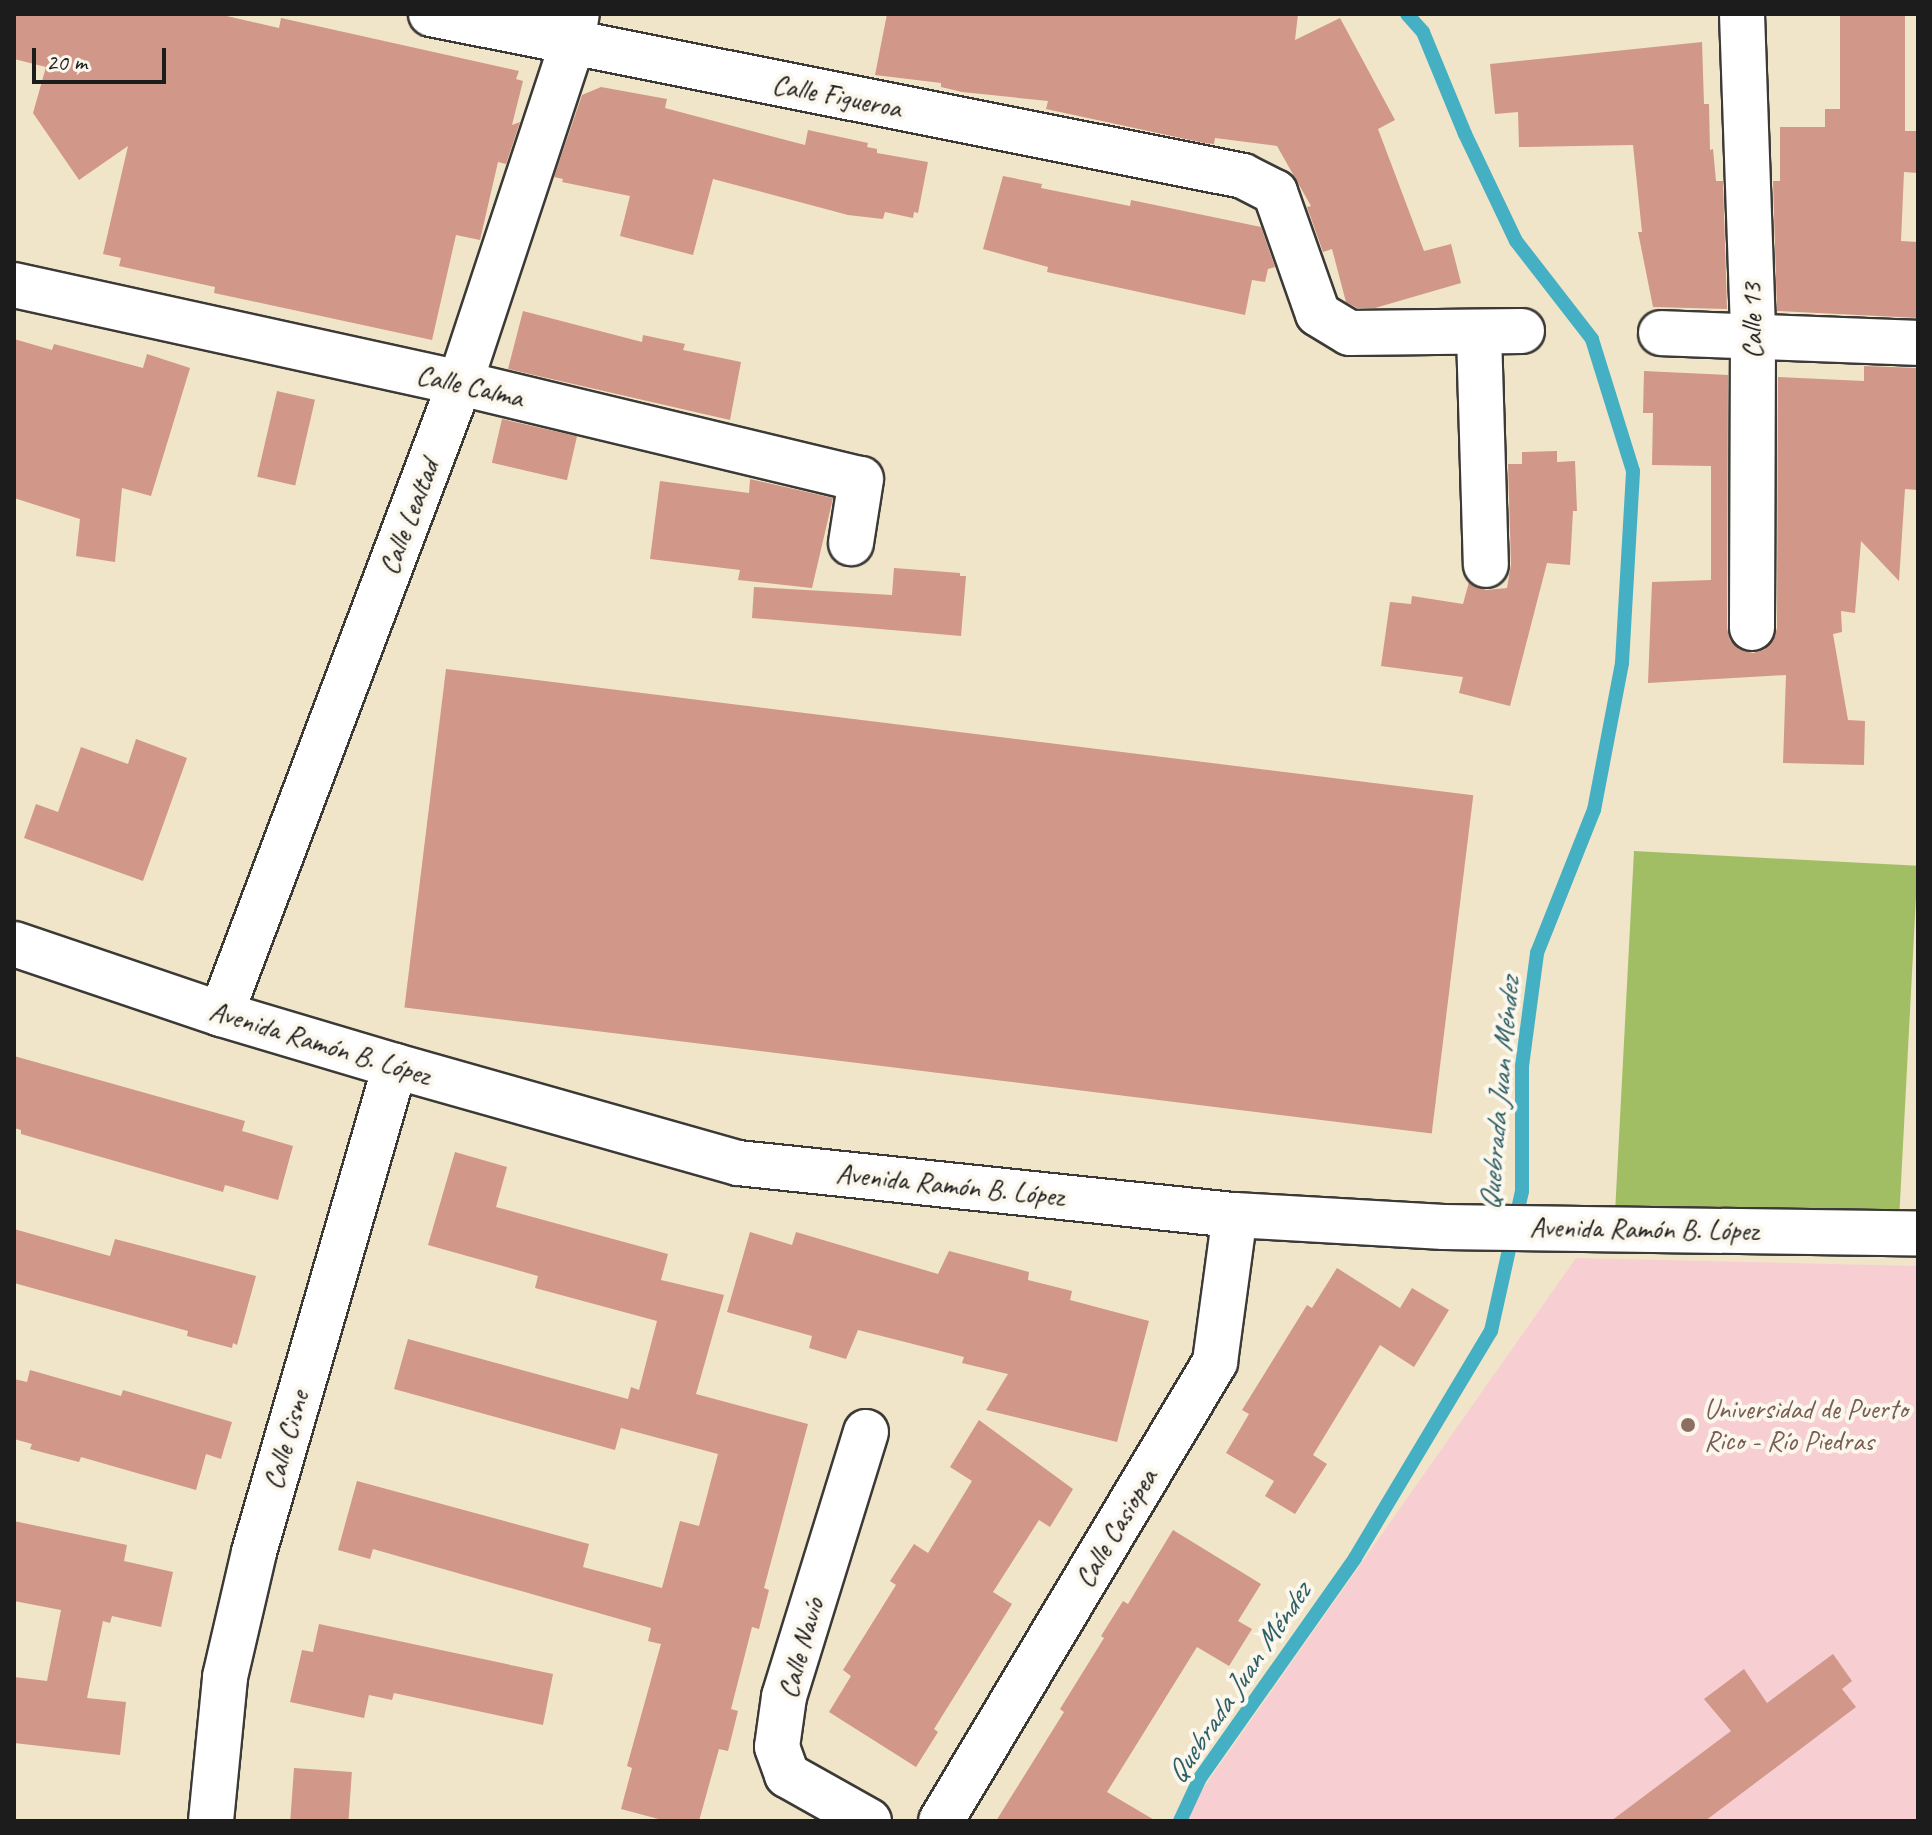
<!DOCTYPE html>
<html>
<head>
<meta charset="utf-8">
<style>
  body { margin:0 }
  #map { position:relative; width:1932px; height:1835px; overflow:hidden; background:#f0e5c9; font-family:Caveat,sans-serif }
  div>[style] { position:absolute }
  .built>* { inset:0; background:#f7cfd2 }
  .green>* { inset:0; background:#a2be65; transform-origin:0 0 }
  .stream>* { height:14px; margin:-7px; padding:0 7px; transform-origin:7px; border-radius:7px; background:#45b0c3 }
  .building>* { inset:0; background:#d19788; transform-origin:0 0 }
  .roads { filter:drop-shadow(2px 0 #3c3a36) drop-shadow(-2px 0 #3c3a36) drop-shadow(0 2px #3c3a36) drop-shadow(0 -2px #3c3a36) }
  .street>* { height:44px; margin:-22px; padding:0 22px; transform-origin:22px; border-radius:22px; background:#fff }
  .secondary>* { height:44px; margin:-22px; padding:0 22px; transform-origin:22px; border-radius:22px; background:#fff }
  .dots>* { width:22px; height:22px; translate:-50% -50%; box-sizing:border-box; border:4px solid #fbf7ec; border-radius:50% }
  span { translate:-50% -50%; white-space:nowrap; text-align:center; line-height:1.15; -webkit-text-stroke:8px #fbf7ec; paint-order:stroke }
  .street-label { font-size:28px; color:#1c1c1c }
  .education-label { font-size:28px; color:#785e54 }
  .left { translate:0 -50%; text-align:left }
  .water-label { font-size:30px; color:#2e5f67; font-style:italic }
  .frame { position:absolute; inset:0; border:16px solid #1c1c1c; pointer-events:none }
  .scale { position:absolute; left:32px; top:48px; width:134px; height:36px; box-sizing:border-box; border:4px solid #1c1c1c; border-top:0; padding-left:10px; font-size:24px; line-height:28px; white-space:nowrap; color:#1c1c1c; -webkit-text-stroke:6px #fbf7ec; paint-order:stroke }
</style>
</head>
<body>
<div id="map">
  <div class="built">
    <i style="clip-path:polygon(1576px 1258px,1918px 1266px,1918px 1821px,1180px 1821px)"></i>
  </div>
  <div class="green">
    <i style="left:1634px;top:851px;width:284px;height:358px;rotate:3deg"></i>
  </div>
  <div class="stream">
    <i style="left:1180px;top:1821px;width:47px;rotate:-65.1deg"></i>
    <i style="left:1200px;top:1778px;width:269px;rotate:-54.8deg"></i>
    <i style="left:1355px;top:1558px;width:265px;rotate:-59.1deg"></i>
    <i style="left:1491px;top:1331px;width:143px;rotate:-77.5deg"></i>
    <i style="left:1522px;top:1191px;width:125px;rotate:-90deg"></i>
    <i style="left:1522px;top:1066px;width:114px;rotate:-82.4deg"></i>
    <i style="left:1537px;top:953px;width:154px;rotate:-68.3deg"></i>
    <i style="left:1594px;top:810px;width:150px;rotate:-79.2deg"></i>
    <i style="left:1622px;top:663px;width:192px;rotate:-86.7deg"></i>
    <i style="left:1633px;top:471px;width:138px;rotate:-107.3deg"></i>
    <i style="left:1592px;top:339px;width:124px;rotate:-127.8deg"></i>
    <i style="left:1516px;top:241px;width:119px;rotate:-115.5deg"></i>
    <i style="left:1465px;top:134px;width:110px;rotate:-112.4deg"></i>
    <i style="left:1423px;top:32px;width:24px;rotate:-132deg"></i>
  </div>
  <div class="building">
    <i style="clip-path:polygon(14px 14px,218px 14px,279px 28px,281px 18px,519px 71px,516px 79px,523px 81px,512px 125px,520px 122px,506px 164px,498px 162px,480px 240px,456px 235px,432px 340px,214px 293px,215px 287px,119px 266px,121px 258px,103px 254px,128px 146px,79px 180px,33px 113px,46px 67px,14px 59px)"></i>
    <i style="clip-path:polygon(887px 14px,1298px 14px,1295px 40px,1340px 18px,1395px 120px,1378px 129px,1424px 251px,1451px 244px,1461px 283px,1375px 308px,1357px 308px,1346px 302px,1332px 249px,1323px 252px,1307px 207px,1311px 206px,1277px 146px,1215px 138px,1214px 144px,1204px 143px,1046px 109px,1048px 101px,962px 92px,941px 87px,941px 83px,875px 75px)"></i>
    <i style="clip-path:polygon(1840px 14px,1905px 14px,1905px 131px,1918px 131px,1918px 173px,1904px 172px,1901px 241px,1918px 242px,1918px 318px,1777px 311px,1773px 181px,1780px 181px,1780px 127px,1825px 127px,1825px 109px,1840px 109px)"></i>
    <i style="clip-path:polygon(1702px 42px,1704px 104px,1709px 104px,1710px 150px,1713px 149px,1716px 181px,1723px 181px,1727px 309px,1653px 307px,1638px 232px,1642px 232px,1633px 145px,1519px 147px,1518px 112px,1495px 114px,1490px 64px)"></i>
    <i style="clip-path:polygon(601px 87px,667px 99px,665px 108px,805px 145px,808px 130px,868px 143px,867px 147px,877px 149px,877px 153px,928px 162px,918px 213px,914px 212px,913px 218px,885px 212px,883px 219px,848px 215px,713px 179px,693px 255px,620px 236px,630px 196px,562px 182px,563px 179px,554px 177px,582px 95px)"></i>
    <i style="clip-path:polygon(1003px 176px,1042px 184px,1041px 188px,1130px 206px,1131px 200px,1261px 227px,1275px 267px,1268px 269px,1265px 282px,1252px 280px,1245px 315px,1047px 272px,1048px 267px,983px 249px)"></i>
    <i style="clip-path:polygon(523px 311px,642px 342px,643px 335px,685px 344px,683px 350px,741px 362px,730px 420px,508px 369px)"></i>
    <i style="clip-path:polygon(14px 339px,52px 350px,54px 344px,143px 368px,147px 354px,190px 368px,151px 496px,122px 488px,115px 562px,76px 556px,80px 519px,14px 498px)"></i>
    <i style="clip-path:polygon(1864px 366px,1918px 368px,1918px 490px,1905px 489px,1899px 581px,1861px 541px,1855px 613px,1841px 611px,1842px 632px,1833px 634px,1848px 720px,1865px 721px,1864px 765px,1783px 763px,1786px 675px,1648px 683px,1652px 582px,1711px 580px,1711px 466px,1652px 465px,1653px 413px,1643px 413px,1644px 371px,1728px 375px,1727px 628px,1730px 640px,1739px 649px,1753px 653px,1764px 650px,1773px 641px,1777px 628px,1778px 377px,1864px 381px)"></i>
    <i style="left:277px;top:391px;width:39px;height:88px;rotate:13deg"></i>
    <i style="left:502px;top:419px;width:77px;height:45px;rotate:13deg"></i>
    <i style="clip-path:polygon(1557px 451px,1557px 462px,1575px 461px,1577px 511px,1573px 511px,1570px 565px,1547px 563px,1510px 706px,1459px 693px,1463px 677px,1381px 666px,1390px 602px,1411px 604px,1412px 596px,1463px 604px,1469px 582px,1486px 590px,1507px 588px,1511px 564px,1508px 464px,1522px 464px,1522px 452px)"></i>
    <i style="clip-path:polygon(750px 479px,833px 498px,812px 588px,738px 580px,740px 570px,650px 559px,660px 481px,749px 493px)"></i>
    <i style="clip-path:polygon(894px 568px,960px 573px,960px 576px,966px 576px,961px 636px,752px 618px,754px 587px,892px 595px)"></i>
    <i style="left:446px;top:669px;width:1035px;height:341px;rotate:7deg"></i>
    <i style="clip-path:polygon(136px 739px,187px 758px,143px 881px,24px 838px,36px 804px,58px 812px,81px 747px,128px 764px)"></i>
    <i style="clip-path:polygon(14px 1056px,245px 1121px,242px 1131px,293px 1146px,278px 1200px,225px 1185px,223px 1192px,21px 1134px,21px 1130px,14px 1128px)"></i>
    <i style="clip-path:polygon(455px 1152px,507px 1167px,496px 1207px,668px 1254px,661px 1280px,724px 1295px,696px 1394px,808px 1424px,764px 1588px,769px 1590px,759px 1629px,752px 1627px,731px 1709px,738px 1711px,728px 1751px,719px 1749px,699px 1821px,666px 1821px,621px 1809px,632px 1768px,627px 1766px,661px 1644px,648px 1641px,651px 1628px,373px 1549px,370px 1559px,338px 1550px,357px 1481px,589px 1544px,583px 1567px,662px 1588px,680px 1521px,699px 1526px,718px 1454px,621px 1428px,623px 1420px,615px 1450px,394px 1389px,408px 1339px,628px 1399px,631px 1387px,639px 1390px,657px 1321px,535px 1288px,538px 1276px,428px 1245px)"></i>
    <i style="clip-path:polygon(14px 1229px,110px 1256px,115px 1239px,256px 1276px,237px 1345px,233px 1343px,232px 1348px,187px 1336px,188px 1331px,14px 1283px)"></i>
    <i style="clip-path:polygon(750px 1232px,792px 1245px,796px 1232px,938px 1274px,949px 1251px,1029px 1272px,1028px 1280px,1072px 1291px,1070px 1300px,1149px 1321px,1117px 1442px,986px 1410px,1008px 1374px,962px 1363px,964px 1357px,858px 1330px,846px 1359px,809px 1348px,812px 1336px,727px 1312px)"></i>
    <i style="clip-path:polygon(1337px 1268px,1400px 1308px,1412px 1288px,1449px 1310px,1414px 1367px,1380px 1345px,1313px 1455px,1327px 1464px,1295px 1514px,1265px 1496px,1274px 1481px,1226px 1453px,1249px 1414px,1242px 1410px,1307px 1305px,1312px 1308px)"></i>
    <i style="clip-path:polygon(30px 1370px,121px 1396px,123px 1390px,232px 1422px,221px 1459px,206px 1454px,196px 1490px,81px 1457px,79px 1462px,30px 1449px,32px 1444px,14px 1439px,14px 1379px,27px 1382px)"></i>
    <i style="clip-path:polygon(979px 1420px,1073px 1489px,1050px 1527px,1039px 1520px,993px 1592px,1012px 1604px,934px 1729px,938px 1732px,916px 1767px,829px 1712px,851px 1676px,843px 1670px,896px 1585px,890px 1581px,914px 1544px,928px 1553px,972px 1481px,950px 1467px)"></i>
    <i style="clip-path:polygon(14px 1521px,127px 1545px,124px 1561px,173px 1572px,161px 1627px,112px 1616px,110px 1623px,103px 1621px,87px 1698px,126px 1702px,120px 1755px,14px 1743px,14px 1677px,47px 1681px,61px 1610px,14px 1601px)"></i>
    <i style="clip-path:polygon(1173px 1530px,1261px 1584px,1238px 1621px,1252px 1629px,1229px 1666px,1197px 1647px,1107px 1792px,1156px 1821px,996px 1821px,1064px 1712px,1060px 1709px,1104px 1638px,1101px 1636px,1123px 1601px,1128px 1604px)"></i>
    <i style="clip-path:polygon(319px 1624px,553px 1674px,543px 1725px,394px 1693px,392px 1700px,369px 1695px,364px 1718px,290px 1702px,302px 1650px,313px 1652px)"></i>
    <i style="clip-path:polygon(1833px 1654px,1852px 1681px,1842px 1689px,1856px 1707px,1705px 1821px,1611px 1821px,1731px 1731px,1704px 1699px,1744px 1669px,1767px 1703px)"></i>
    <i style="left:294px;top:1768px;width:58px;height:53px;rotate:4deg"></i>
  </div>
  <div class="roads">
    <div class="street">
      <i style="left:431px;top:14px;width:828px;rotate:11.28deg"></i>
      <i style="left:1243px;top:176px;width:36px;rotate:27deg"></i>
      <i style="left:1275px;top:192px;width:129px;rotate:70.6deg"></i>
      <i style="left:1318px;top:314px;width:37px;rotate:31deg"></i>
      <i style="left:1350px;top:333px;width:172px;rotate:-0.7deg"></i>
      <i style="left:1742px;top:14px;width:323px;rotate:88deg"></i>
      <i style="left:1753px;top:337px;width:291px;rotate:90.2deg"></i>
      <i style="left:14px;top:285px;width:457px;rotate:12.4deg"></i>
      <i style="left:460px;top:383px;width:412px;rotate:13.5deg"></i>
      <i style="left:861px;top:479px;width:65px;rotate:98.9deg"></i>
      <i style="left:1661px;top:333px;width:257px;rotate:2.2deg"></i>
      <i style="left:1479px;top:334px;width:231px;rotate:88.3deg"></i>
      <i style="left:221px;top:1014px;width:675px;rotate:-69.26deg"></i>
      <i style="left:460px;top:383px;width:357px;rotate:-71.7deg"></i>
      <i style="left:572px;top:44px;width:30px;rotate:-81deg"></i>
      <i style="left:866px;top:1432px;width:277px;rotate:107.2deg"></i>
      <i style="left:784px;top:1697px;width:50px;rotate:98deg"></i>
      <i style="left:777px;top:1747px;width:30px;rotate:70deg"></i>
      <i style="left:787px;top:1775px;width:94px;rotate:29.3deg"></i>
      <i style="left:211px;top:1821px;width:145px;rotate:-84.4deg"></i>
      <i style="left:225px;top:1677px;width:128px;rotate:-76.9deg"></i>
      <i style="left:254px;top:1552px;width:506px;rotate:-73.82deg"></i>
      <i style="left:941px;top:1821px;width:535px;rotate:-59.16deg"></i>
      <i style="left:1215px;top:1362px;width:148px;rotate:-82.3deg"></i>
    </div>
    <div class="secondary">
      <i style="left:14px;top:944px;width:219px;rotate:18.7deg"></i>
      <i style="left:221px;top:1014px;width:182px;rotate:16.6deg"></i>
      <i style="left:395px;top:1066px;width:356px;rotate:15.8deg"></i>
      <i style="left:738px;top:1163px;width:500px;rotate:6deg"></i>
      <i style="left:1235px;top:1215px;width:209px;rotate:3.3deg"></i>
      <i style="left:1444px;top:1227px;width:474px;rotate:0.8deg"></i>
    </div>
  </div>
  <div class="dots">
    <i style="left:1688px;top:1425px;background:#8d6e63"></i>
  </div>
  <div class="street-label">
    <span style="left:837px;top:96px;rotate:11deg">Calle Figueroa</span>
    <span style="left:1752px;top:321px;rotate:-91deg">Calle 13</span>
    <span style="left:470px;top:386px;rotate:13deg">Calle Calma</span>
    <span style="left:409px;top:517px;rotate:-69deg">Calle Lealtad</span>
    <span style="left:320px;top:1043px;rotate:17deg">Avenida Ramón B. López</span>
    <span style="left:950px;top:1185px;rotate:6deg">Avenida Ramón B. López</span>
    <span style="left:1644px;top:1229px;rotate:1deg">Avenida Ramón B. López</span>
    <span style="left:286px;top:1440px;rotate:-74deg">Calle Cisne</span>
    <span style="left:1116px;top:1528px;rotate:-59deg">Calle Casiopea</span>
    <span style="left:801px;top:1648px;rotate:-74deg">Calle Navío</span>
  </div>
  <div class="education-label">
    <span class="left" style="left:1704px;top:1425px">Universidad de Puerto<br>Rico - Río Piedras</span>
  </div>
  <div class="water-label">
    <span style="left:1499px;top:1094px;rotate:-85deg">Quebrada Juan Méndez</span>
    <span style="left:1238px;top:1683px;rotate:-56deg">Quebrada Juan Méndez</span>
  </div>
  <div class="frame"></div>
  <div class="scale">20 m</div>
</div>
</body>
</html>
